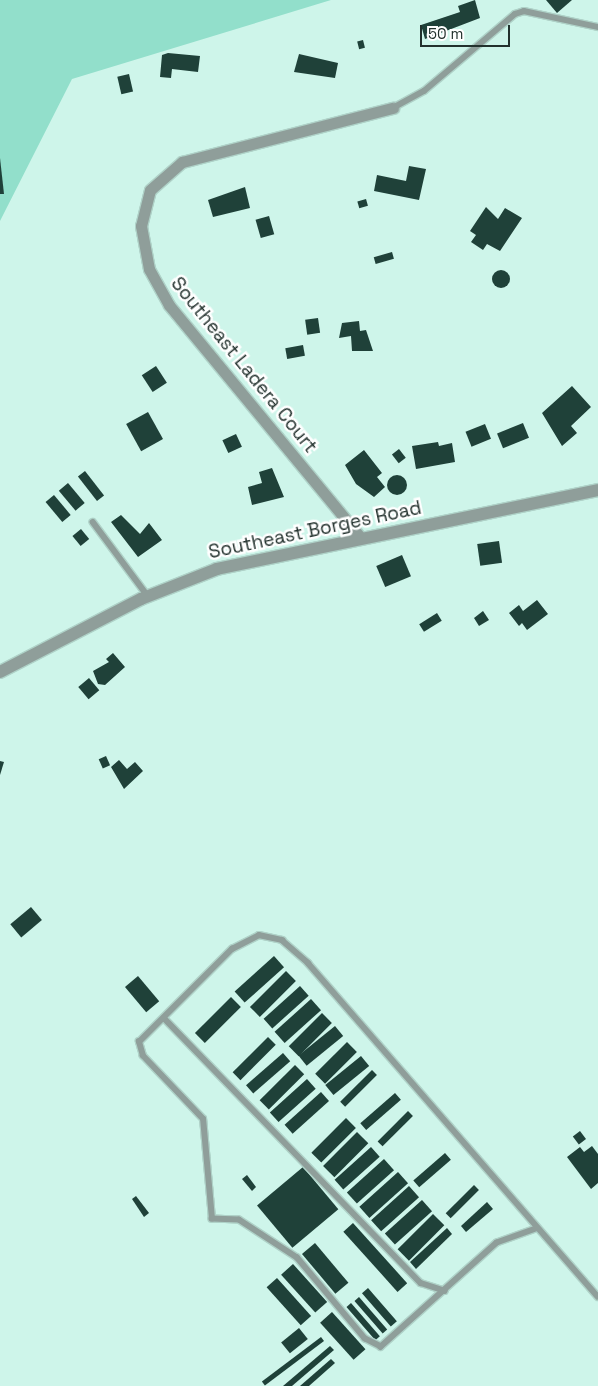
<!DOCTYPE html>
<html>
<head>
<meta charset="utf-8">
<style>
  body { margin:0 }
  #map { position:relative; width:598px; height:1386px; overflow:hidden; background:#cef5ea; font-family:"Space Grotesk",sans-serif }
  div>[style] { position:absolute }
  .green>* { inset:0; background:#92dfcb }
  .building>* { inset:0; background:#1f4139; transform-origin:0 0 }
  .round { border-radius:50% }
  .roads { filter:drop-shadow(1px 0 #afd2c8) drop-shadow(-1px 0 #afd2c8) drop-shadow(0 1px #afd2c8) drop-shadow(0 -1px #afd2c8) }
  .service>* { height:5.5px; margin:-2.75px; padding:0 2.75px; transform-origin:2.75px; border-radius:2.75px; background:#8f9e9a }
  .minor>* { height:11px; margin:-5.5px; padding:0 5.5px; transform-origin:5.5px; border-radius:5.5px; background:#8f9e9a }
  .tertiary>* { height:12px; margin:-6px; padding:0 6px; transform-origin:6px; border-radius:6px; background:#8f9e9a }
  span { translate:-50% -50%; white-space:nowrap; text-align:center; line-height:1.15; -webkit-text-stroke:5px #fff; paint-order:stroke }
  .street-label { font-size:19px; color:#22312d }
  .scale { position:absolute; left:420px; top:25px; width:90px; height:22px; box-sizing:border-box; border:2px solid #22312d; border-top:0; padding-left:6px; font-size:15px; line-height:18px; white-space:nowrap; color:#22312d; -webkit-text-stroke:4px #fff; paint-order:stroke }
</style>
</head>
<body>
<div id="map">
  <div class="green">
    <i style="clip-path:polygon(0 0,331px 0,72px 79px,0 221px)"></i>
  </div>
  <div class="building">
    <i style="clip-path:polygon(475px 0,480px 18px,425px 39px,421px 25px,460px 12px,458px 6px)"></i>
    <i style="clip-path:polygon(546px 0,572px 0,557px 13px)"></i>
    <i style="left:363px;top:40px;width:8px;height:6px;rotate:76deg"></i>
    <i style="clip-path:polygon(168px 53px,200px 56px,198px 72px,172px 69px,171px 78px,160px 77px,162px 55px)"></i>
    <i style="clip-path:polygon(299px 54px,338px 63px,335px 78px,294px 72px)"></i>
    <i style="left:129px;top:74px;width:18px;height:12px;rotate:77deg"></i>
    <i style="clip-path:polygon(0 158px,4px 194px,0 194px)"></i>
    <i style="clip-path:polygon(409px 166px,426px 169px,419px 200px,374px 191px,377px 175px,406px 181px)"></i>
    <i style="clip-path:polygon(245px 187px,250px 208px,213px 217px,208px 200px)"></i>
    <i style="left:366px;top:199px;width:7px;height:9px;rotate:74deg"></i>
    <i style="clip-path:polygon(486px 207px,498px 219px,505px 208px,522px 218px,500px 251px,487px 244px,483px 250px,471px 242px,476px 235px,470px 231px)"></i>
    <i style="left:269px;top:216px;width:19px;height:14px;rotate:74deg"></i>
    <i style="left:392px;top:252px;width:7px;height:19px;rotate:74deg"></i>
    <i class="round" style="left:492px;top:270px;width:18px;height:18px"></i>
    <i style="left:318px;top:318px;width:15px;height:13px;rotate:82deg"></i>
    <i style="clip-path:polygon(359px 321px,360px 331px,366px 330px,373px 351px,352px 351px,351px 336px,339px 338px,342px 323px)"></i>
    <i style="left:303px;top:345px;width:11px;height:18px;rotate:80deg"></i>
    <i style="left:156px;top:366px;width:20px;height:17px;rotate:57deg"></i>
    <i style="clip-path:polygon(572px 386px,591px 407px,571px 426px,577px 433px,562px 446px,542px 413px)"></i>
    <i style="left:148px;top:412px;width:31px;height:25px;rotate:61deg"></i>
    <i style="left:523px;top:423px;width:16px;height:28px;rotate:68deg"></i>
    <i style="left:485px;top:424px;width:16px;height:21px;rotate:68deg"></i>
    <i style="left:236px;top:434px;width:14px;height:15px;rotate:65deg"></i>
    <i style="clip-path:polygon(438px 442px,439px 446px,452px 443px,455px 462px,416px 469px,412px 446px)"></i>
    <i style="left:399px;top:449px;width:11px;height:9px;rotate:52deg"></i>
    <i style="clip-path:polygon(364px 450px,382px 473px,377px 477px,385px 487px,374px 497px,356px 484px,345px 465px)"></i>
    <i style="clip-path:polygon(272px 468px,284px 497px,252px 505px,248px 487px,262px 483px,259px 472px)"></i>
    <i style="left:85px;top:471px;width:31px;height:9px;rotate:52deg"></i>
    <i class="round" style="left:387px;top:475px;width:20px;height:20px"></i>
    <i style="left:68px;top:483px;width:26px;height:12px;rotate:50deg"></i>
    <i style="left:54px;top:495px;width:26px;height:11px;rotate:50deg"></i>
    <i style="clip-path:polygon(121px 515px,140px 534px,149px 523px,162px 540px,138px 557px,111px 522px)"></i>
    <i style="left:81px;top:529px;width:13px;height:11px;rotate:51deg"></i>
    <i style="left:499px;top:541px;width:22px;height:22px;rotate:82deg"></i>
    <i style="left:402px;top:555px;width:23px;height:28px;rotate:67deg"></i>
    <i style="clip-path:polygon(537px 600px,548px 614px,527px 630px,522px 623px,519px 626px,509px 613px,519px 605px,523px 611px)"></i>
    <i style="clip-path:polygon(483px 611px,489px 620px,479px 626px,474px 618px)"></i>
    <i style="left:437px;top:613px;width:9px;height:21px;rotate:58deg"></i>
    <i style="clip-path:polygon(113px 653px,125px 667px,105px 685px,98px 684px,93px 671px,109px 662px,106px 659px)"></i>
    <i style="left:89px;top:678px;width:16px;height:14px;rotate:50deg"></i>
    <i style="left:106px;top:756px;width:10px;height:8px;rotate:66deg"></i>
    <i style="clip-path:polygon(119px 760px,127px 769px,135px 762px,143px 771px,124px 789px,111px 767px)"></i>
    <i style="clip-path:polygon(0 761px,4px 762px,0 775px)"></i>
    <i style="left:31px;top:907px;width:17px;height:27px;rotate:50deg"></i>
    <i style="left:274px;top:956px;width:15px;height:53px;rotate:48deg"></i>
    <i style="left:286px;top:971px;width:14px;height:51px;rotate:45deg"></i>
    <i style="left:138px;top:976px;width:33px;height:17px;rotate:50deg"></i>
    <i style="left:300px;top:986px;width:13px;height:49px;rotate:48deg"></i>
    <i style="left:231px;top:997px;width:14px;height:51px;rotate:45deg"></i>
    <i style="left:311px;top:999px;width:15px;height:49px;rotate:48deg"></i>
    <i style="left:322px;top:1013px;width:14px;height:47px;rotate:45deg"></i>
    <i style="left:335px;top:1026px;width:13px;height:47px;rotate:51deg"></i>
    <i style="left:268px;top:1037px;width:11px;height:50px;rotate:45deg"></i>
    <i style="left:347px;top:1042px;width:14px;height:45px;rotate:45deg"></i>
    <i style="left:283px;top:1053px;width:11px;height:49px;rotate:49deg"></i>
    <i style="left:361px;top:1056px;width:13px;height:46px;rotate:51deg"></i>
    <i style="left:295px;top:1065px;width:13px;height:50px;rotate:45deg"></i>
    <i style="left:372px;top:1070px;width:7px;height:45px;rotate:45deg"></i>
    <i style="left:307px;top:1079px;width:13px;height:50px;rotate:48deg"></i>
    <i style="left:321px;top:1092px;width:12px;height:49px;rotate:48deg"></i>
    <i style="left:395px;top:1093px;width:9px;height:46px;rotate:49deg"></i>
    <i style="left:408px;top:1111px;width:7px;height:43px;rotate:45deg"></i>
    <i style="left:346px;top:1118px;width:14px;height:49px;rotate:45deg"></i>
    <i style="left:580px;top:1131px;width:10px;height:9px;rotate:53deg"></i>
    <i style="left:357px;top:1132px;width:16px;height:48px;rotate:45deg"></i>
    <i style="clip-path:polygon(592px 1146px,598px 1154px,598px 1183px,591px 1189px,567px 1157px,580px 1147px,584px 1152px)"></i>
    <i style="left:371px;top:1147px;width:13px;height:49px;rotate:48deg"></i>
    <i style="left:445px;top:1153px;width:9px;height:42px;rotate:49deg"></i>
    <i style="left:384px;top:1159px;width:15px;height:50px;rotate:48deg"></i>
    <i style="left:303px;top:1167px;width:55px;height:60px;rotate:50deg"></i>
    <i style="left:398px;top:1172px;width:15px;height:52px;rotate:48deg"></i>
    <i style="clip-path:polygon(247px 1175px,256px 1187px,252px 1191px,242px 1179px)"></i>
    <i style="left:474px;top:1185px;width:7px;height:40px;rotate:45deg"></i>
    <i style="left:409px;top:1186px;width:15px;height:51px;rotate:48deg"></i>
    <i style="clip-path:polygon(136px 1196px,149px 1213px,144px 1217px,132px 1199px)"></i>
    <i style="left:422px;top:1200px;width:15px;height:50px;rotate:48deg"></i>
    <i style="clip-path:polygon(487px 1202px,493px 1209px,466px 1232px,461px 1226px)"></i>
    <i style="left:433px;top:1214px;width:16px;height:50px;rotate:45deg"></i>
    <i style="left:353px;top:1223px;width:81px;height:13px;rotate:48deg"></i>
    <i style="clip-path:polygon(447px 1228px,452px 1234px,416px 1269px,410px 1262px)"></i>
    <i style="left:315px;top:1243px;width:52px;height:17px;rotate:50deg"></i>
    <i style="left:293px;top:1264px;width:51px;height:16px;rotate:48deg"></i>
    <i style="left:277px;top:1278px;width:51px;height:14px;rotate:48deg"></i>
    <i style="left:368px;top:1288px;width:44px;height:8px;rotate:49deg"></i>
    <i style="left:359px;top:1297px;width:43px;height:6px;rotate:49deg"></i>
    <i style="left:351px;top:1303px;width:44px;height:6px;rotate:49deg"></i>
    <i style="left:332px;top:1312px;width:50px;height:16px;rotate:48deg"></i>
    <i style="left:299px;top:1328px;width:14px;height:23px;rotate:51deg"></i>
    <i style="left:321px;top:1337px;width:5px;height:74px;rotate:53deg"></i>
    <i style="clip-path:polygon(330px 1346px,334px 1350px,292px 1386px,283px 1386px)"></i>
    <i style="clip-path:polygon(331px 1359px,335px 1363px,309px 1386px,300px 1386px)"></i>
  </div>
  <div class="roads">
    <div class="service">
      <i style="left:393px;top:108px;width:35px;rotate:-29deg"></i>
      <i style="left:424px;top:91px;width:119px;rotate:-40.2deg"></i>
      <i style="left:515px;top:14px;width:9px;rotate:-18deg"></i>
      <i style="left:524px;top:11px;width:76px;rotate:12.2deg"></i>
      <i style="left:93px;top:522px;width:92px;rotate:53.4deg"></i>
      <i style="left:164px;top:1018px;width:369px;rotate:45.9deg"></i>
      <i style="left:421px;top:1283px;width:25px;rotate:18deg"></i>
      <i style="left:536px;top:1229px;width:41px;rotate:160.3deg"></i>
      <i style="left:497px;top:1243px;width:156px;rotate:138.1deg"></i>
      <i style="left:381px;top:1347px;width:18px;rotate:-153deg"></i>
      <i style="left:365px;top:1339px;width:106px;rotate:-130deg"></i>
      <i style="left:297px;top:1258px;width:69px;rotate:-146.8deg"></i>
      <i style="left:239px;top:1220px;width:27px;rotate:-178deg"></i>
      <i style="left:212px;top:1219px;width:100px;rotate:-95.1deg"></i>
      <i style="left:203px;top:1119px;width:87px;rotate:-133.6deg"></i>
      <i style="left:143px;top:1056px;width:15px;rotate:-106deg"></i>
      <i style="left:139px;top:1042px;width:132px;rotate:-45deg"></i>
      <i style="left:232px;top:949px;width:30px;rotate:-27deg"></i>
      <i style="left:259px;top:935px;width:24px;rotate:12deg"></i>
      <i style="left:282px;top:940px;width:35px;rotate:41deg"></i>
      <i style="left:308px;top:963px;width:442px;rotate:49deg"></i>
    </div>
    <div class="minor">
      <i style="left:361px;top:538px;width:302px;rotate:-129.5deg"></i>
      <i style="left:169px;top:305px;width:41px;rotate:-119.1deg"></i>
      <i style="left:149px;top:269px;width:44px;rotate:-100.5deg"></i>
      <i style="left:141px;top:226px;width:37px;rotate:-76deg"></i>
      <i style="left:150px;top:190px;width:43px;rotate:-41.2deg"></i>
      <i style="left:182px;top:162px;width:218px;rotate:-14.4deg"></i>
    </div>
    <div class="tertiary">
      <i style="left:0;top:672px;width:159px;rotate:-27.4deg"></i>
      <i style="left:141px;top:599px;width:82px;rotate:-21.5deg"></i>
      <i style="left:217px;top:569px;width:389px;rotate:-11.7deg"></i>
    </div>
  </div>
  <div class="street-label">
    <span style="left:244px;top:365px;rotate:51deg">Southeast Ladera Court</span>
    <span style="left:315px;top:530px;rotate:-12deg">Southeast Borges Road</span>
  </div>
  <div class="scale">50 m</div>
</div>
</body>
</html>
